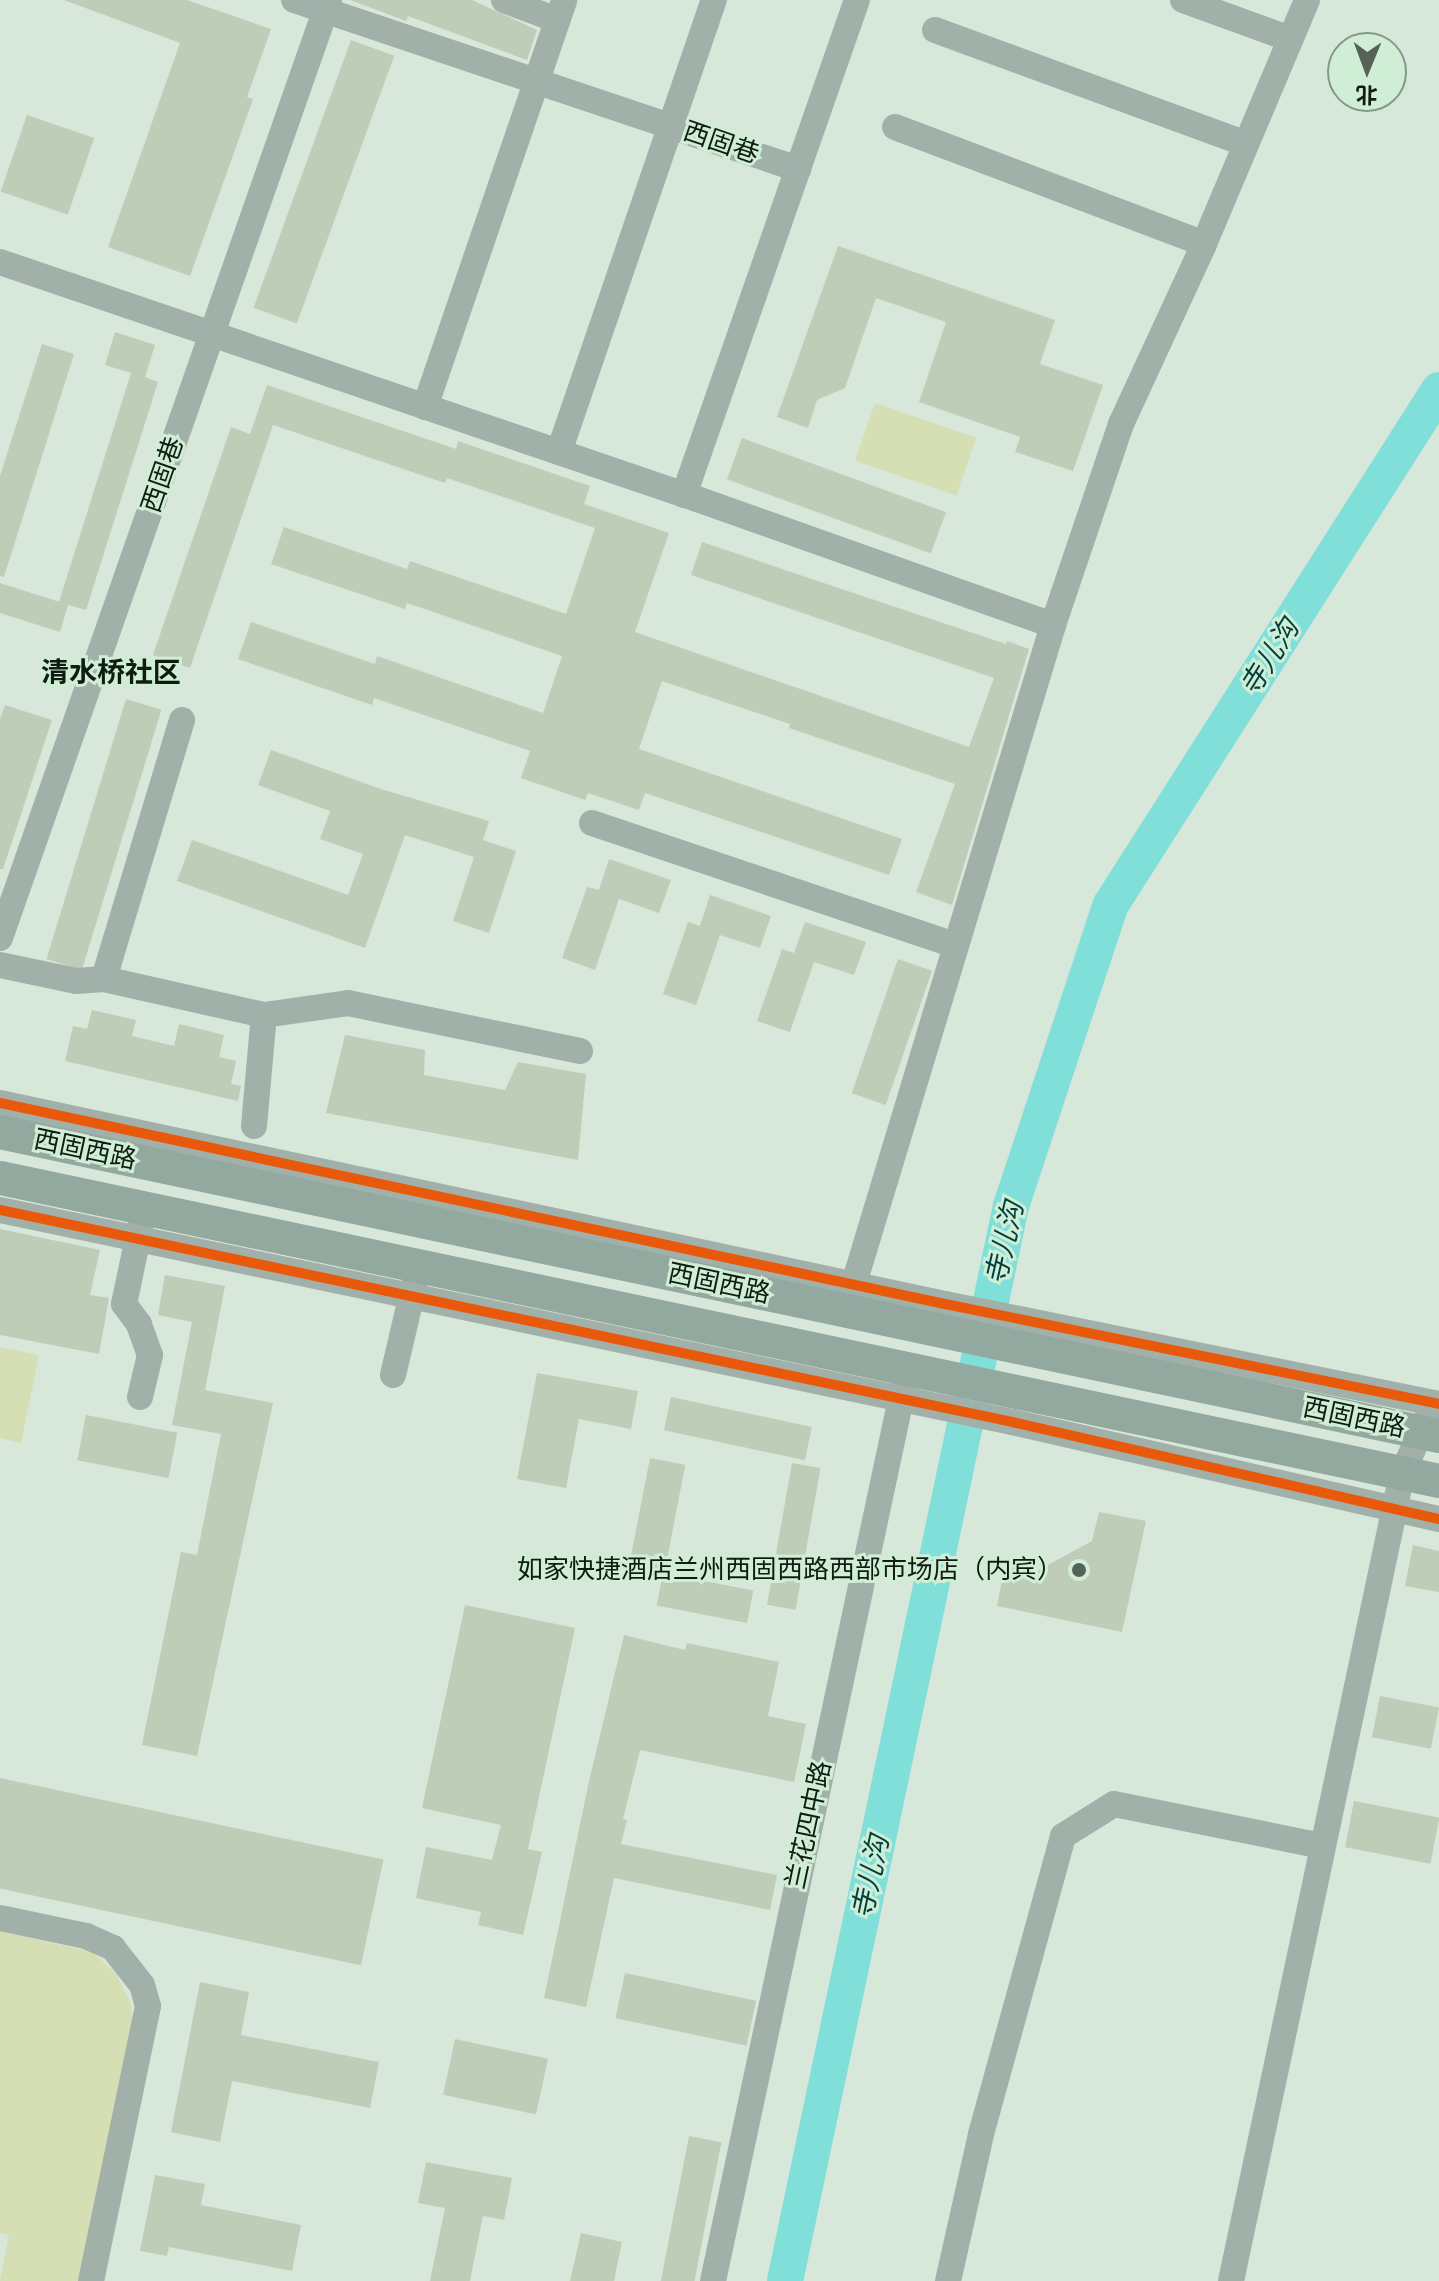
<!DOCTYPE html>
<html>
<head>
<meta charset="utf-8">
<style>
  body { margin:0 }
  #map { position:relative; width:1439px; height:2281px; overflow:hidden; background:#d7e7da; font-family:Montserrat,"Noto Sans SC",sans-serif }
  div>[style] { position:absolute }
  .green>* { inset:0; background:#d6deb3; transform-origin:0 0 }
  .river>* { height:36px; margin:-18px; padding:0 18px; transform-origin:18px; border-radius:18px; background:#81dfd9 }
  .building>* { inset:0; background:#becdb8; transform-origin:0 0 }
  .minor>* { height:26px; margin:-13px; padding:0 13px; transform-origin:13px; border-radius:13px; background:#a1b1aa }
  .major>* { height:34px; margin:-17px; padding:0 17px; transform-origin:17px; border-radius:17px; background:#93a89f }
  .cycleway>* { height:10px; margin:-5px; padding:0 5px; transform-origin:5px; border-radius:5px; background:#e8590c }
  .dots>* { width:22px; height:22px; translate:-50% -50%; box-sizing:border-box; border:4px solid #d0eed6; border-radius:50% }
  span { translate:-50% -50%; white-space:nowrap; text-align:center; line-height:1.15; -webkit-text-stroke:6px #d0eed6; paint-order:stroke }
  .street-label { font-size:26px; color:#101b12 }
  .poi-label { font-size:26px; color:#101b12 }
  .right { translate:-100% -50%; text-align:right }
  .water-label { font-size:28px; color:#003f3e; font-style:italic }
  .neighbourhood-label { font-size:28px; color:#101b12; font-weight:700 }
  .north { position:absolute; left:1327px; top:32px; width:80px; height:80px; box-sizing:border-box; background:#d0eed6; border:2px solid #839a88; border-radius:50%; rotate:181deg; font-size:22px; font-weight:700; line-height:32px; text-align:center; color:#101b12 }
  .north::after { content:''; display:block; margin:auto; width:28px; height:36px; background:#566258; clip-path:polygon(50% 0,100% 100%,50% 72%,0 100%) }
</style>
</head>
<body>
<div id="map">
  <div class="green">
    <i style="left:875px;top:403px;width:107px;height:61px;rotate:19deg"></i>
    <i style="clip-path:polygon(0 1347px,39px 1355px,21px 1443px,0 1438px)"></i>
    <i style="clip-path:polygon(0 1931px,93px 1952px,116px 1974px,130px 2002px,135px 2033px,79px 2281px,0 2281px,9px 2235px,0 2233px)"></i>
  </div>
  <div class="river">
    <i style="left:785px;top:2281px;width:1098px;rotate:-78.13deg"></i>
    <i style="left:1011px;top:1206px;width:316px;rotate:-71.7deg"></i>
    <i style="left:1110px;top:906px;width:612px;rotate:-57.48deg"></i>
  </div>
  <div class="building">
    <i style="clip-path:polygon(64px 0,187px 0,271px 29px,247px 97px,253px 99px,190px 276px,108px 247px,180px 43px)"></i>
    <i style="clip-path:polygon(350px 0,472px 0,537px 30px,527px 60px,408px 16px,406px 21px)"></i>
    <i style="left:351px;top:40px;width:46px;height:285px;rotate:20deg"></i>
    <i style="left:27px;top:115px;width:71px;height:81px;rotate:19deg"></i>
    <i style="clip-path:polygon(838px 246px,1055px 320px,1040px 364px,1103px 385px,1073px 471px,1015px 452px,1020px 437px,919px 402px,946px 322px,876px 298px,845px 388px,817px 400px,808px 428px,777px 417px)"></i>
    <i style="clip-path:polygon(115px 332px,155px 345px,145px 377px,158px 382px,86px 610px,68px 605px,60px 632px,0 613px,0 583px,63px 603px,59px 602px,131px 373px,105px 365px)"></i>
    <i style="clip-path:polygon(42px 344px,74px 354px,4px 577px,0 576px,0 476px)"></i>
    <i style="clip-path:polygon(267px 385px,456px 449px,458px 441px,590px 486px,584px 504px,669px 533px,635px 632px,969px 747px,994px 678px,691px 575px,702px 542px,1006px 644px,1007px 641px,1029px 649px,952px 905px,916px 892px,955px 784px,789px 728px,790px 724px,662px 681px,639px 749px,902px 839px,889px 875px,645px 793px,639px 810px,588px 793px,585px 800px,521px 778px,530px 751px,374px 698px,372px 705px,238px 659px,251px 622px,375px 664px,377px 656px,543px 713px,562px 656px,407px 603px,405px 609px,271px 564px,284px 527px,407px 569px,410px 561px,566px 614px,595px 528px,447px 478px,445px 483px,273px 425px,190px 668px,153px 655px,231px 427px,250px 434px)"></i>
    <i style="left:742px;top:438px;width:217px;height:44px;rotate:20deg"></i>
    <i style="left:126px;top:699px;width:37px;height:272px;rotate:17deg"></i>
    <i style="clip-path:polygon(5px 705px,52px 720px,3px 869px,0 869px,0 719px)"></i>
    <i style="clip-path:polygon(271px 750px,381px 789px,489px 821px,483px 840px,516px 851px,489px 933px,453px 921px,474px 857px,405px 835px,365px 948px,177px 881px,192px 840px,348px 895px,363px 854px,320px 839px,330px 811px,258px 785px)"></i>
    <i style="clip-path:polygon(609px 859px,671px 880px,659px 913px,619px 899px,595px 970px,562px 958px,587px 887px,599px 890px)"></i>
    <i style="clip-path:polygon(710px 895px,771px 916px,760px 948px,720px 935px,696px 1005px,663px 994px,688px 922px,700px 926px)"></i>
    <i style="clip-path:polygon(805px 922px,866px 942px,854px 975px,814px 962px,790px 1032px,757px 1021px,782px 949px,794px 953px)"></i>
    <i style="left:898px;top:959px;width:36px;height:142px;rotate:19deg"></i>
    <i style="clip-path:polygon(92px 1010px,136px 1020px,132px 1036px,174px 1046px,179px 1024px,224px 1035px,219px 1057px,236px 1061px,231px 1084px,241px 1086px,238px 1101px,65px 1061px,73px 1026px,87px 1029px)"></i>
    <i style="clip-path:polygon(345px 1035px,425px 1050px,424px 1075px,505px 1090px,518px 1062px,586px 1074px,578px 1160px,326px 1113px)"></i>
    <i style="clip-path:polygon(0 1229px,100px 1250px,90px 1295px,109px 1298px,99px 1354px,0 1335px)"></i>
    <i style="clip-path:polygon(165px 1275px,225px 1286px,205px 1390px,273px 1403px,197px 1756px,142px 1745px,181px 1552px,197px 1555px,221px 1434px,172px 1425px,192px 1322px,158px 1315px)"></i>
    <i style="clip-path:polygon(537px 1373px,638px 1391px,631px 1429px,579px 1419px,566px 1488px,517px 1479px)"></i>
    <i style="left:671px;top:1397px;width:144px;height:34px;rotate:12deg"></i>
    <i style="left:86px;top:1415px;width:93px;height:46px;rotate:11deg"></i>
    <i style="left:650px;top:1458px;width:36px;height:116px;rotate:11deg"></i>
    <i style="left:792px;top:1463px;width:29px;height:144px;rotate:10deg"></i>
    <i style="clip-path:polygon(1099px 1512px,1146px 1521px,1122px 1632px,997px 1606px,1005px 1565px,1035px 1572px,1092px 1541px)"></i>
    <i style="clip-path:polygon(1413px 1545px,1439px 1551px,1439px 1592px,1405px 1586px)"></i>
    <i style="left:663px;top:1573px;width:92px;height:33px;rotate:11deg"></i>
    <i style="clip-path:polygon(465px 1605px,575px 1628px,528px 1849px,542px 1852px,523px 1935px,478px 1925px,481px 1912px,416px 1898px,426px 1847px,492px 1860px,501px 1825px,422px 1808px)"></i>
    <i style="clip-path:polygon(624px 1635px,685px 1650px,687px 1643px,779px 1662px,768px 1716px,806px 1724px,794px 1782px,640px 1750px,623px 1819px,627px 1820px,621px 1844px,777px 1875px,770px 1910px,614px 1878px,586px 2007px,544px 1998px,589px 1781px)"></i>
    <i style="left:1380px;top:1696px;width:60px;height:42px;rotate:11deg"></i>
    <i style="left:0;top:1778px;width:392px;height:108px;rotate:12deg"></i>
    <i style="left:1354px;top:1801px;width:87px;height:47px;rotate:11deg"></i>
    <i style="left:625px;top:1973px;width:134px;height:46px;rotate:12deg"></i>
    <i style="clip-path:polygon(200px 1982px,249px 1992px,241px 2035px,379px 2062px,370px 2108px,232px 2081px,220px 2142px,171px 2132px)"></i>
    <i style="left:455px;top:2039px;width:95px;height:57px;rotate:12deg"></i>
    <i style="left:689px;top:2136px;width:33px;height:148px;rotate:11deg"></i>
    <i style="clip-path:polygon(426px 2162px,512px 2178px,504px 2220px,483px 2216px,470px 2281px,430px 2281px,445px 2208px,418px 2203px)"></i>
    <i style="clip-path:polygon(155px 2175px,205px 2184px,201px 2205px,301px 2225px,292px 2271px,169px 2247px,167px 2256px,140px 2251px)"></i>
    <i style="clip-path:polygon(581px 2233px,622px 2242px,614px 2281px,570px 2281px)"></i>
  </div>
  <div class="minor">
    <i style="left:294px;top:0;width:532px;rotate:18.54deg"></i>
    <i style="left:504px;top:0;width:57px;rotate:20.7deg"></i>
    <i style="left:1183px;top:0;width:114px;rotate:20deg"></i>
    <i style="left:935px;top:30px;width:331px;rotate:20.1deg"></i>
    <i style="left:895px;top:127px;width:330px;rotate:20.7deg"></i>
    <i style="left:0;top:262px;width:736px;rotate:18.78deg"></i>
    <i style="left:697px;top:499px;width:378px;rotate:19.5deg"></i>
    <i style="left:425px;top:407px;width:430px;rotate:-71.1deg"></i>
    <i style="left:559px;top:452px;width:478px;rotate:-71.1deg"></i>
    <i style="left:684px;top:495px;width:524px;rotate:-70.74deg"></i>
    <i style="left:182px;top:720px;width:270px;rotate:106.8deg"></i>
    <i style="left:104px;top:979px;width:164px;rotate:12.7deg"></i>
    <i style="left:592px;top:823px;width:383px;rotate:18.6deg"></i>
    <i style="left:0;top:938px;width:994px;rotate:-70.67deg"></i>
    <i style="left:0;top:965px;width:78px;rotate:11.9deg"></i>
    <i style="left:76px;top:981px;width:28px;rotate:-4deg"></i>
    <i style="left:0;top:1103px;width:966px;rotate:12.01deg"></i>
    <i style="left:945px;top:1304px;width:504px;rotate:11.44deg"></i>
    <i style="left:254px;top:1126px;width:111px;rotate:-84.9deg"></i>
    <i style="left:264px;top:1015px;width:85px;rotate:-8.1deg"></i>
    <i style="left:348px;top:1003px;width:237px;rotate:11.7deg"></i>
    <i style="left:0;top:1210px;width:1034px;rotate:11.83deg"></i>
    <i style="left:1012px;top:1422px;width:438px;rotate:12.8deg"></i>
    <i style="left:849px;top:1300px;width:705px;rotate:-73.18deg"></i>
    <i style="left:1053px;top:625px;width:212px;rotate:-71.3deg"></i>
    <i style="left:1121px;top:424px;width:198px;rotate:-65.2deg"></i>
    <i style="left:1204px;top:244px;width:265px;rotate:-67.1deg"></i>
    <i style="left:393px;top:1375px;width:97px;rotate:-76.8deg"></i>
    <i style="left:140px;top:1397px;width:43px;rotate:-76.6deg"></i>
    <i style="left:150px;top:1355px;width:33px;rotate:-110deg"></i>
    <i style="left:139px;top:1324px;width:25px;rotate:-127deg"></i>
    <i style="left:124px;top:1304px;width:83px;rotate:-78.1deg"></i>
    <i style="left:0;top:1918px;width:88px;rotate:11.8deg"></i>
    <i style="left:86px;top:1936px;width:30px;rotate:24deg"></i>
    <i style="left:113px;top:1948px;width:47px;rotate:51.9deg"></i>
    <i style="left:142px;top:1985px;width:22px;rotate:74deg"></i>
    <i style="left:148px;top:2006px;width:281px;rotate:101.7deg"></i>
    <i style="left:713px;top:2281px;width:916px;rotate:-77.97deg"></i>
    <i style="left:948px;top:2281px;width:151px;rotate:-77.3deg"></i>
    <i style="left:981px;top:2134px;width:309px;rotate:-74.6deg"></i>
    <i style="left:1063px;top:1836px;width:60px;rotate:-32.1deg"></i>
    <i style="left:1114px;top:1804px;width:212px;rotate:11.4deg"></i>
    <i style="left:1231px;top:2281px;width:825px;rotate:-78.04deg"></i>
    <i style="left:1402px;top:1474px;width:64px;rotate:-65.9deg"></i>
  </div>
  <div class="major">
    <i style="left:0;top:1132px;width:1471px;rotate:11.93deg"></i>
    <i style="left:0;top:1178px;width:1471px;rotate:11.89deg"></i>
  </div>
  <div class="cycleway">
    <i style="left:0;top:1103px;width:966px;rotate:12.01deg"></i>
    <i style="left:945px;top:1304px;width:504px;rotate:11.44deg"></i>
    <i style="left:0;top:1210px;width:1034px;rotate:11.83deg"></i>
    <i style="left:1012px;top:1422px;width:438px;rotate:12.8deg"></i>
  </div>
  <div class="dots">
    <i style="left:1079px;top:1570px;background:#566258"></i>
  </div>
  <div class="street-label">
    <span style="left:721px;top:143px;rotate:19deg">西固巷</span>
    <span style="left:163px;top:475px;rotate:-71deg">西固巷</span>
    <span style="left:85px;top:1150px;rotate:12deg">西固西路</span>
    <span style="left:719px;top:1284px;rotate:12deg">西固西路</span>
    <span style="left:1354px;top:1418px;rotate:12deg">西固西路</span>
    <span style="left:809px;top:1825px;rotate:-78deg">兰花四中路</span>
  </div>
  <div class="poi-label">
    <span class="right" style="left:1063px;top:1570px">如家快捷酒店兰州西固西路西部市场店（内宾）</span>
  </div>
  <div class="water-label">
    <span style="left:1269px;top:657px;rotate:-58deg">寺儿沟</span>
    <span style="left:1004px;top:1243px;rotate:-77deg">寺儿沟</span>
    <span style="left:870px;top:1877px;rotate:-78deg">寺儿沟</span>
  </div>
  <div class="neighbourhood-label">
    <span style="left:111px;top:672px">清水桥社区</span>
  </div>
  <div class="north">北</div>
</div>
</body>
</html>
